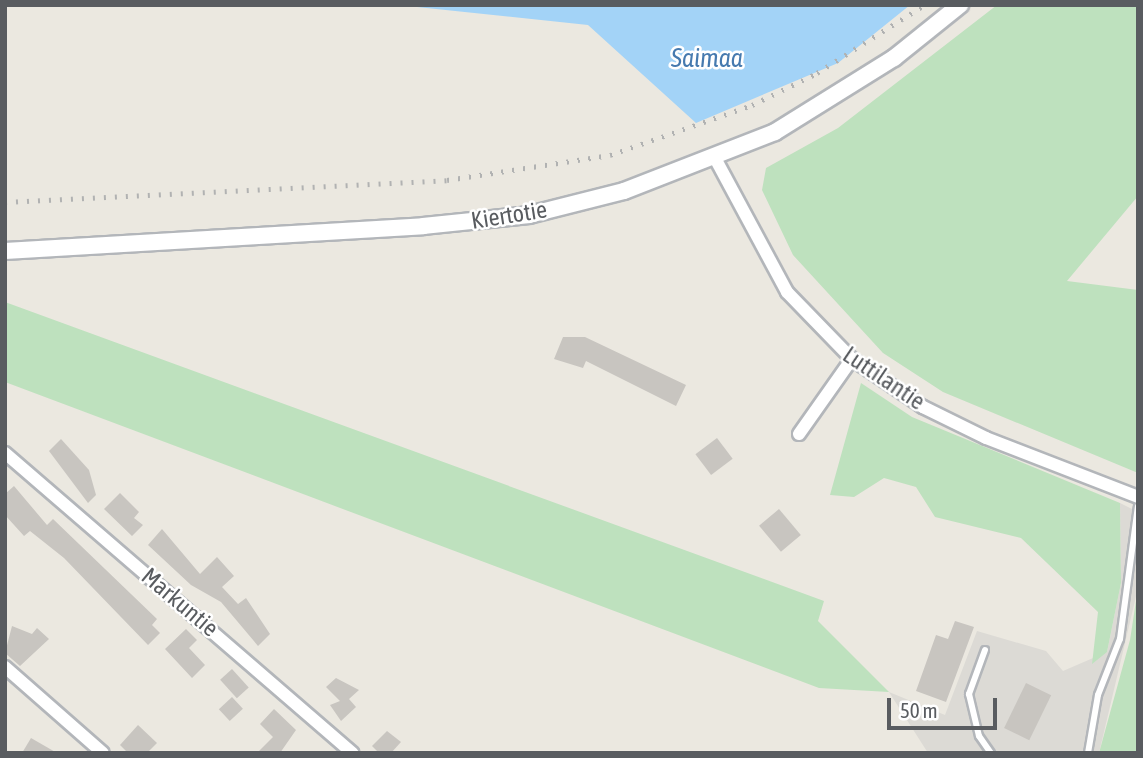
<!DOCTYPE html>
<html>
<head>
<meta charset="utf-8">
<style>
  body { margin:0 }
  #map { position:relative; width:1143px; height:758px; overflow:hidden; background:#ebe8e0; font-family:"Asap Condensed",sans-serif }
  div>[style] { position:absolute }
  .industrial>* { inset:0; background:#dcdad5 }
  .green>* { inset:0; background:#bee1be }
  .water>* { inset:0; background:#a3d3f7 }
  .building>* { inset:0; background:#c8c5c0; transform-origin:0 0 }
  .roads { filter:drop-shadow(2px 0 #b3b6ba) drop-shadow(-2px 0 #b3b6ba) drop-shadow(0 2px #b3b6ba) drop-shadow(0 -2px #b3b6ba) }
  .service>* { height:6px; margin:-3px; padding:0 3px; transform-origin:3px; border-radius:3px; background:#fff }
  .minor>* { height:12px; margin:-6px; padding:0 6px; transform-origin:6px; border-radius:6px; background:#fff }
  .tertiary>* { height:16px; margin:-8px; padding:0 8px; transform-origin:8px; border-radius:8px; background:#fff }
  .rail>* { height:4.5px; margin-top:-2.25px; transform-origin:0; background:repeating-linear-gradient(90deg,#b1b2b2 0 2px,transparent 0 11px) }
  span { translate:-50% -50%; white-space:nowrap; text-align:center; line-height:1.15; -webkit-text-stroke:5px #fff; paint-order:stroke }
  .street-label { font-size:24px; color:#595c60 }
  .water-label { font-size:26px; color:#467aaf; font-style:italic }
  .frame { position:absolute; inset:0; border:7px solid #595c60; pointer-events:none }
  .scale { position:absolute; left:887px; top:698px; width:110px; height:32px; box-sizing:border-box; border:4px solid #595c60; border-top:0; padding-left:9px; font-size:21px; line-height:24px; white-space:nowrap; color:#595c60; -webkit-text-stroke:5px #fff; paint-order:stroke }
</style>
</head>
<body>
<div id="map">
  <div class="industrial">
    <i style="clip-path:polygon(1120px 503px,1138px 512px,1138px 588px,1099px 753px,928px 753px,889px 692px,945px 715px,977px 631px,1046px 651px,1063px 671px,1107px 652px,1121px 583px)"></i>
  </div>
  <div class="green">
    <i style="clip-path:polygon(997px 5px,1138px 5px,1138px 196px,1067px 281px,1138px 290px,1138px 473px,943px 392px,883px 353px,793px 255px,762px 190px,766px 168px,838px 128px)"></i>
    <i style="clip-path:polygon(5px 302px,824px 601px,818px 621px,889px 692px,819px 688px,5px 382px)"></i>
    <i style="clip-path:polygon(861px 383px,912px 417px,1120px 503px,1121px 583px,1107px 652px,1092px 664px,1098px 612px,1021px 538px,935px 517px,916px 487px,884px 478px,854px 497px,830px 495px)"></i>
    <i style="clip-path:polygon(1138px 588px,1138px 753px,1099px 753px,1130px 640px)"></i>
  </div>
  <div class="water">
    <i style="clip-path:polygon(398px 5px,910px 5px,838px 63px,696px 123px,588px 25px)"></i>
  </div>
  <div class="building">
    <i style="clip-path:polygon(563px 337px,585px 337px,686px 385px,676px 406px,586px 361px,583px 368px,554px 359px)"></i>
    <i style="left:717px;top:438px;width:26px;height:27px;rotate:53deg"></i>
    <i style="clip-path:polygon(61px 439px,89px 470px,96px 495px,88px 503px,49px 451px)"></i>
    <i style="clip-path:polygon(14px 486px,47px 525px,53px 519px,157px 619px,152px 625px,160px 633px,148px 645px,64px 558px,30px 531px,24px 536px,5px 515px,5px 494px)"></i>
    <i style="clip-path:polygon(120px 493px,139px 512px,134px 518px,143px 525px,132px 536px,104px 509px)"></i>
    <i style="left:779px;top:509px;width:34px;height:26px;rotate:50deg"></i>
    <i style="clip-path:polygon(162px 529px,200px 574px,217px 557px,234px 576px,222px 587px,238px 604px,246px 598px,270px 634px,258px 646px,221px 602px,191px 585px,148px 545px)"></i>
    <i style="clip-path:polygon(955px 621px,974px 627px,946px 702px,916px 691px,936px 635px,948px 639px)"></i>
    <i style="clip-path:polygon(12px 626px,32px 634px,37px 628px,49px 639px,20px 666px,5px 653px)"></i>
    <i style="clip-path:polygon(186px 629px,197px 640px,189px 648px,205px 665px,192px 678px,165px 649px)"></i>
    <i style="left:232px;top:669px;width:25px;height:16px;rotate:48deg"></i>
    <i style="clip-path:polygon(336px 678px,359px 690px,349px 699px,356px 707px,341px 721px,330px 705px,340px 701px,326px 687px)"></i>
    <i style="left:1026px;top:683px;width:28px;height:50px;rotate:26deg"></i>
    <i style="left:232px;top:697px;width:16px;height:18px;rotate:47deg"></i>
    <i style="clip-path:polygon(274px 709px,296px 730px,280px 753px,257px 753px,273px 737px,260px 724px)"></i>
    <i style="clip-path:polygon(138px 725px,157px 743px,147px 753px,128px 753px,120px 745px)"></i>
    <i style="clip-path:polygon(387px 731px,401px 742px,391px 753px,379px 753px,372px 746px)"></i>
    <i style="clip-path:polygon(31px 738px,57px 753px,22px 753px)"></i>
  </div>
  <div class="roads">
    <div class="service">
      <i style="left:985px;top:650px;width:47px;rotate:110deg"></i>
      <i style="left:969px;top:694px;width:43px;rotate:76.6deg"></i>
      <i style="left:979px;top:736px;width:21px;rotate:55deg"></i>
      <i style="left:1088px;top:753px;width:59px;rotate:-80.2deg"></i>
      <i style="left:1098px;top:695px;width:60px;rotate:-68.6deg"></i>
      <i style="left:1120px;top:639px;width:134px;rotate:-82.3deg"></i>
    </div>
    <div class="minor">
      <i style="left:716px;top:160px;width:150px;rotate:61.7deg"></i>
      <i style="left:787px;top:292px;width:93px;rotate:45.9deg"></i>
      <i style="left:852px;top:359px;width:86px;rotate:34.1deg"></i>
      <i style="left:923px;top:407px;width:70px;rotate:26.2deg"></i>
      <i style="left:986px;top:438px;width:163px;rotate:21.2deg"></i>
      <i style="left:799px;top:434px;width:92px;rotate:-54.8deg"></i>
      <i style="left:5px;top:453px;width:459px;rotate:40.8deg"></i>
      <i style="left:5px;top:667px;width:130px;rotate:41.3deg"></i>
    </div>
    <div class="tertiary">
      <i style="left:5px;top:251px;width:419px;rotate:-3.4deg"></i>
      <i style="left:423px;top:226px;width:107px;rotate:-5.9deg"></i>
      <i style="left:529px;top:215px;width:98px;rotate:-14.2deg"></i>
      <i style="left:624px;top:191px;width:162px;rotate:-21.3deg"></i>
      <i style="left:775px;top:132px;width:140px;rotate:-31.9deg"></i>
      <i style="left:894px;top:58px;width:85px;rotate:-38.8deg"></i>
    </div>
  </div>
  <div class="rail">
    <i style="left:5px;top:202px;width:443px;rotate:-2.8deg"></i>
    <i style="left:447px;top:180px;width:165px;rotate:-8.7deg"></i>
    <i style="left:610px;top:155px;width:151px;rotate:-19.4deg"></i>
    <i style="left:752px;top:105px;width:72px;rotate:-26.2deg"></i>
    <i style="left:817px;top:73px;width:127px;rotate:-32.4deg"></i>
  </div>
  <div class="street-label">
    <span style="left:509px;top:215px;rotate:-9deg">Kiertotie</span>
    <span style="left:884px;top:378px;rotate:34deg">Luttilantie</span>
    <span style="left:180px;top:602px;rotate:40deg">Markuntie</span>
  </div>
  <div class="water-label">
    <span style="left:707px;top:59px">Saimaa</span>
  </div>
  <div class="frame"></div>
  <div class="scale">50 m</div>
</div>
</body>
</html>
